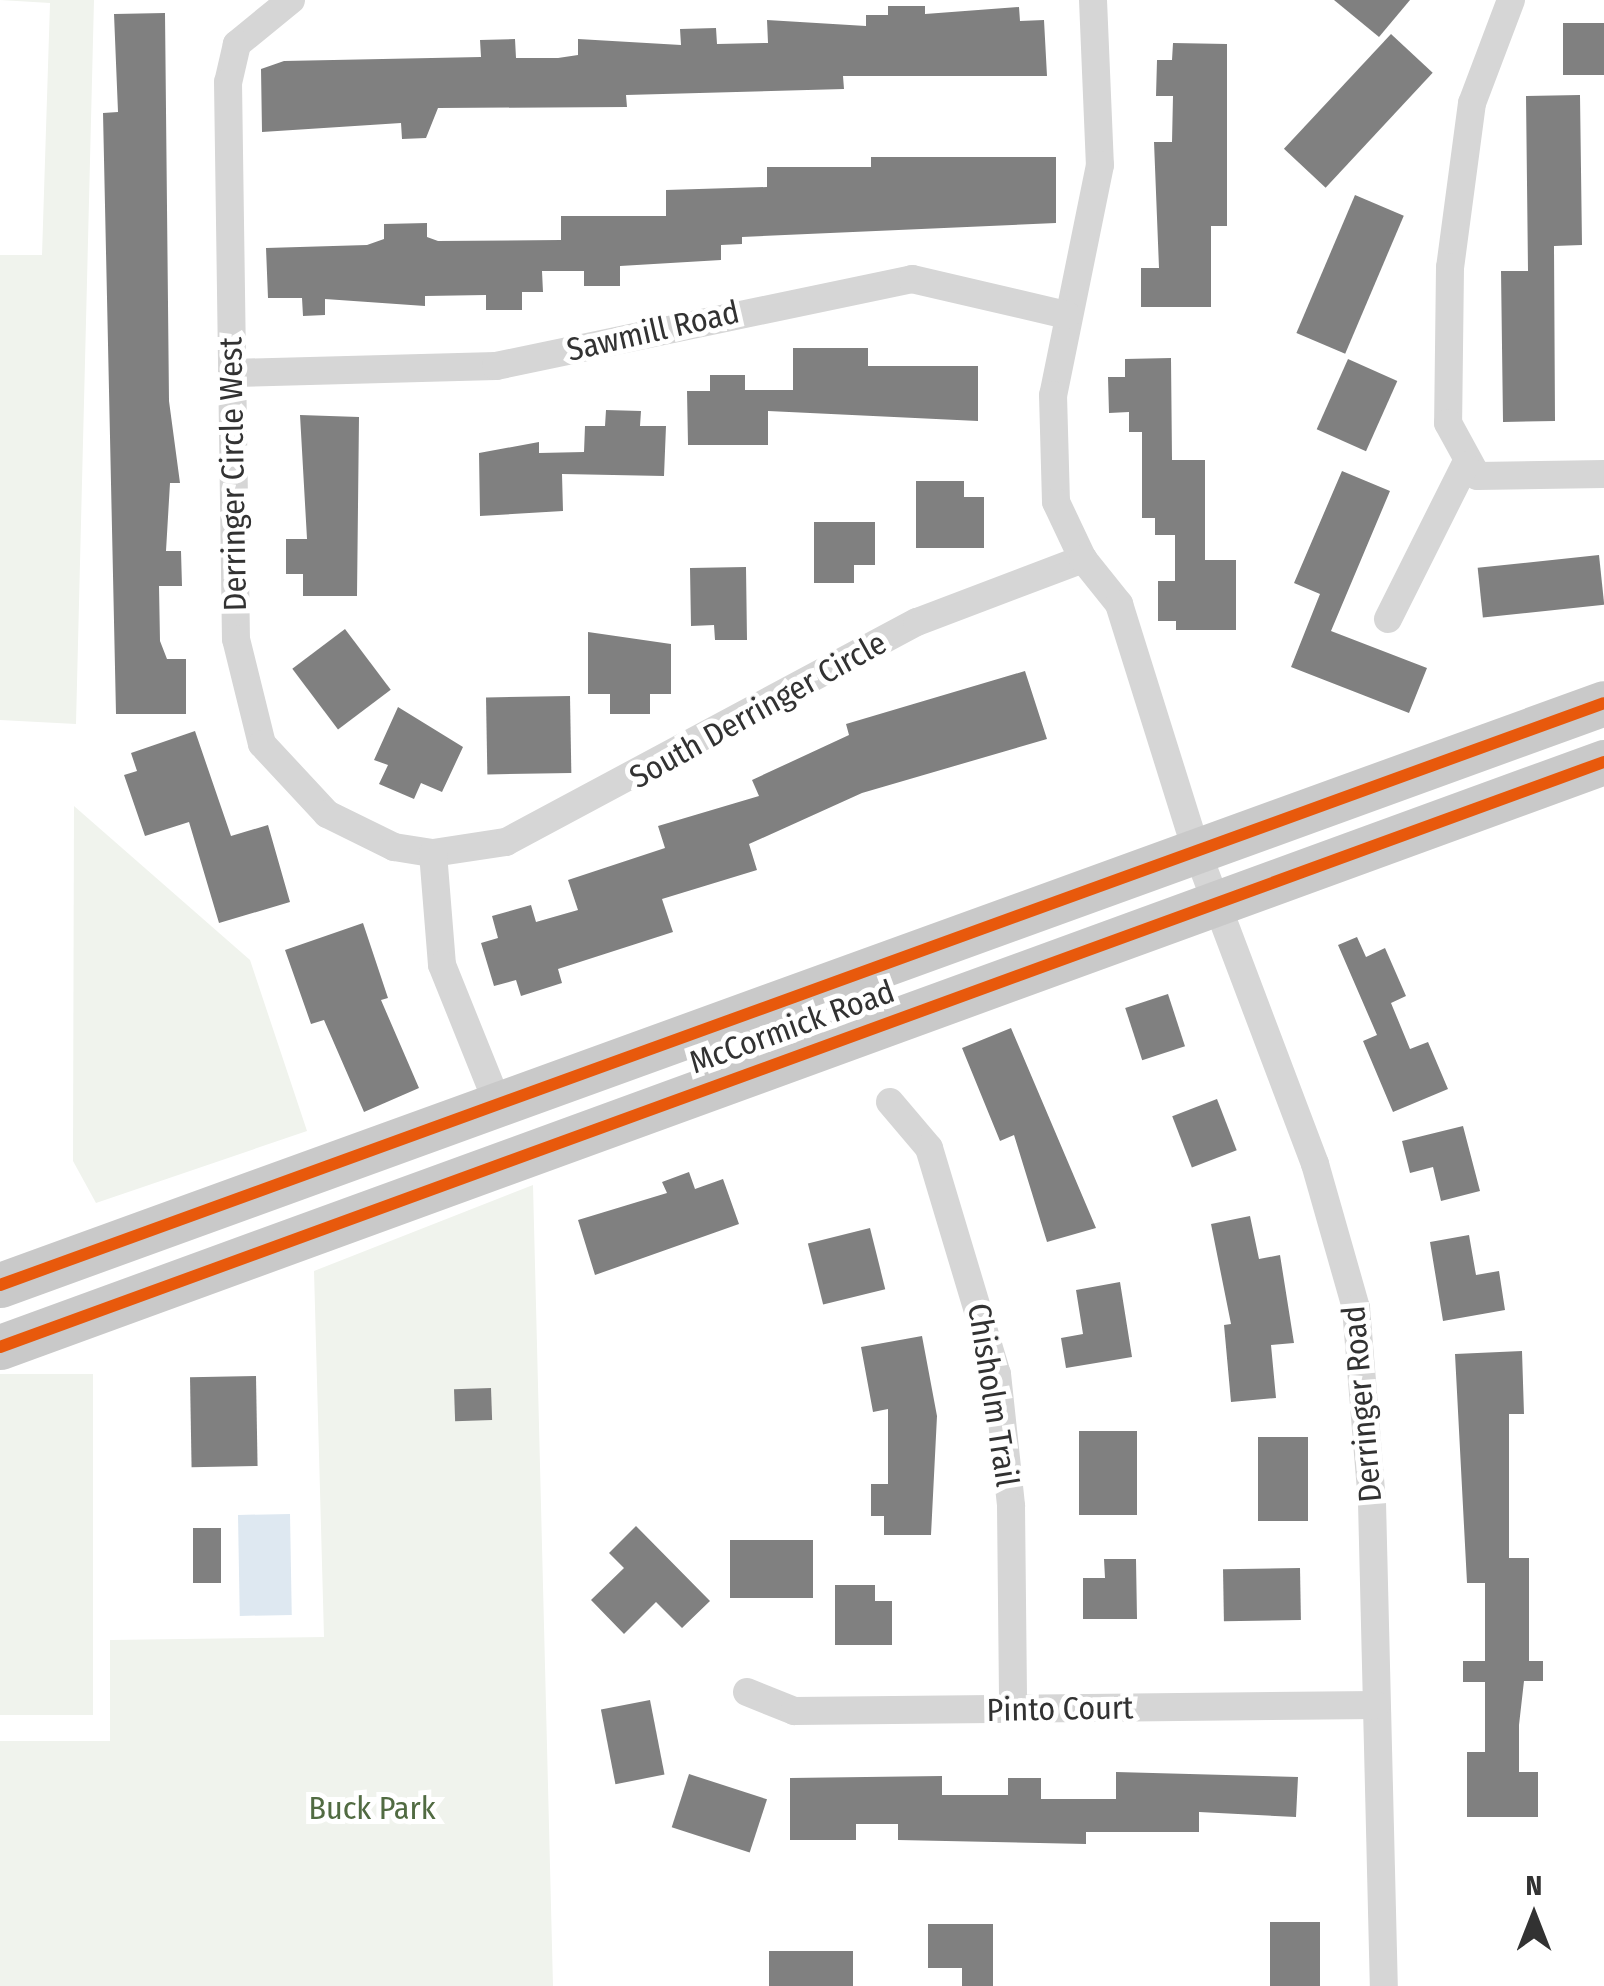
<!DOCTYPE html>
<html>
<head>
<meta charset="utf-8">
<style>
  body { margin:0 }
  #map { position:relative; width:1604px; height:1986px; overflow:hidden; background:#fff; font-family:"Fira Sans Condensed",sans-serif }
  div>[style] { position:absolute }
  .green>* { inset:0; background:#f0f3ed; transform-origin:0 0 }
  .water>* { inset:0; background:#dee8f1; transform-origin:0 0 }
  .building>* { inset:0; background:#808080; transform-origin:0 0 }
  .street>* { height:28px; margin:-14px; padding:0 14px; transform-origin:14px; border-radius:14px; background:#d6d6d6 }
  .primary>* { height:45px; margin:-22.5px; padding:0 22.5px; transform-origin:22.5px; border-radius:22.5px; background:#c9c9c9 }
  .cycleway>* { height:12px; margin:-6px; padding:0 6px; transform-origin:6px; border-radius:6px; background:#e8590c }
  span { translate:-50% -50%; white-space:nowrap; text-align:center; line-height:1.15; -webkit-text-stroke:10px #fff; paint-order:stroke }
  .street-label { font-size:32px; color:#323232 }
  .park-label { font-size:32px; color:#516b42 }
  .north { position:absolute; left:1484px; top:1866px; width:100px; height:100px; -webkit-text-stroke:8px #fff; paint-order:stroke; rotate:0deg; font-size:28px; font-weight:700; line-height:40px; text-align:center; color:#323232 }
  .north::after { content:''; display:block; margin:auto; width:35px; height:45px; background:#323232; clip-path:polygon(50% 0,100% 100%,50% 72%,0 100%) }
</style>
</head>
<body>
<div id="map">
  <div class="green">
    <i style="clip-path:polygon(0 0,94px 0,76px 724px,0 720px,0 255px,42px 255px,50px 3px)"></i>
    <i style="clip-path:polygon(74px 806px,250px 960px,307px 1131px,96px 1203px,73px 1161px)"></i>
    <i style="clip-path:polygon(533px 1185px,553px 1986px,0 1986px,0 1741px,110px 1741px,110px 1640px,324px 1637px,314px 1271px)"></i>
    <i style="left:93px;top:1374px;width:341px;height:99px;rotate:90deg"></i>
  </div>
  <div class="water">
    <i style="left:290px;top:1514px;width:101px;height:52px;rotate:89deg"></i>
  </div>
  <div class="building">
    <i style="clip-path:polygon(1334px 0,1410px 0,1379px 37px)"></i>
    <i style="clip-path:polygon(888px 6px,925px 6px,925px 14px,1019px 7px,1020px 21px,1044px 20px,1047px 76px,843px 76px,844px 89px,626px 95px,627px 107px,438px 108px,426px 138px,402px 139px,401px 123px,262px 132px,261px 69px,284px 61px,481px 57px,480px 40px,515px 39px,516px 58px,558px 58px,578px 55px,578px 39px,681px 45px,680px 29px,716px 28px,717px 44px,768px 43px,767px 20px,866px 26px,866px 15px,888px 15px)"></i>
    <i style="clip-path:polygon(165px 13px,169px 401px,180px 483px,170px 483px,166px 551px,181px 551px,182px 586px,159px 586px,160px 641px,167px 659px,186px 659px,186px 714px,116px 714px,103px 113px,118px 112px,114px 14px)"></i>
    <i style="left:1604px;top:23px;width:52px;height:41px;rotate:90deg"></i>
    <i style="left:1391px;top:34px;width:57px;height:157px;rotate:43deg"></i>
    <i style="clip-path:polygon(1173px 43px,1227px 44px,1227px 226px,1211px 226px,1211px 307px,1141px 307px,1141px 268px,1159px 268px,1154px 142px,1172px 142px,1173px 96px,1156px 96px,1157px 60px,1172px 60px)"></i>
    <i style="clip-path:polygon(1580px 95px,1582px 245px,1554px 246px,1555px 421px,1503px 422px,1501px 271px,1528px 271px,1526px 96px)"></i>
    <i style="clip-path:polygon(871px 157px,1056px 157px,1056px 223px,742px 237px,742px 244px,721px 245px,721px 260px,620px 266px,620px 286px,584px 286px,584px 271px,542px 271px,543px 292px,522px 292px,522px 310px,486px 310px,486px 295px,425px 296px,425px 306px,325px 299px,325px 315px,303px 316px,302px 298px,268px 298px,266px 248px,367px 245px,384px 239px,384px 224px,427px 223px,427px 237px,438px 241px,561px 240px,561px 216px,666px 216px,666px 190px,767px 187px,767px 167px,871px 167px)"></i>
    <i style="left:1355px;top:195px;width:53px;height:150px;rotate:23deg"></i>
    <i style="clip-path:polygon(793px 348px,868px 348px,868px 366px,978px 366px,978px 421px,768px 411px,768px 445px,688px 445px,687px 391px,710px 391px,710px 375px,745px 375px,745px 390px,793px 390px)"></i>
    <i style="clip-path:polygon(1171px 358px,1172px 460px,1205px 460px,1205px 560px,1236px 560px,1236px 630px,1176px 630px,1176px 621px,1158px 621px,1158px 581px,1175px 581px,1175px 535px,1155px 535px,1155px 518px,1142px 518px,1142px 432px,1129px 432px,1129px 412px,1109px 413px,1108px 377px,1125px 377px,1125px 359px)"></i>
    <i style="left:1348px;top:359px;width:54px;height:77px;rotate:24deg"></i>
    <i style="clip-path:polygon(606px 410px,641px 411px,640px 426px,666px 426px,664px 476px,562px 474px,563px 511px,480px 516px,479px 453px,539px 442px,539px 453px,584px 452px,585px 426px,605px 426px)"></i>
    <i style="clip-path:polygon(300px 415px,359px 417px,357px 596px,303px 596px,303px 574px,286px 574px,286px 539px,307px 539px)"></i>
    <i style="clip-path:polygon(1342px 471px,1390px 491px,1331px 631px,1427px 668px,1409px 713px,1291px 667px,1320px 594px,1294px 583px)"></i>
    <i style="clip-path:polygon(916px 481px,964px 481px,964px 497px,984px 497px,984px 548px,916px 548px)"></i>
    <i style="clip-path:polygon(814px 522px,875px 522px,875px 565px,854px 565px,854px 583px,814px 583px)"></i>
    <i style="left:1599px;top:555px;width:50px;height:122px;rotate:84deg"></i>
    <i style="clip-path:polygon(746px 567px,747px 640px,715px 640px,714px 625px,691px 626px,690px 568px)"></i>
    <i style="left:345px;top:629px;width:76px;height:66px;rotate:53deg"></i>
    <i style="clip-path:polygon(588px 632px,671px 644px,671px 694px,650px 694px,650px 714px,610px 714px,610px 694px,588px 694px)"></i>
    <i style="clip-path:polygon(1025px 671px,1047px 739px,862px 793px,749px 844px,757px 870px,662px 899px,673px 932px,558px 969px,562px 983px,521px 996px,516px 980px,494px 986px,481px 943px,498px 938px,492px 916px,531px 905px,536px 922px,578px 910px,568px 880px,665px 848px,658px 826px,759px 796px,752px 780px,849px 735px,846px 724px)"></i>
    <i style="left:570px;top:696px;width:77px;height:84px;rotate:89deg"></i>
    <i style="clip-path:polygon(398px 707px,463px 747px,442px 792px,421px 783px,414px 799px,379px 784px,388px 765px,374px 760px)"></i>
    <i style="clip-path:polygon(195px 731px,231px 836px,268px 825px,290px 902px,219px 923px,189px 822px,145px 836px,124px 775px,137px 771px,131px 753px)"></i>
    <i style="clip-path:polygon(363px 923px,388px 998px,381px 1000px,419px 1088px,364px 1112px,324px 1020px,311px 1024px,285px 950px)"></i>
    <i style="clip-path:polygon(1357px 937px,1366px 957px,1385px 948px,1406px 996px,1391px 1003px,1410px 1049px,1428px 1042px,1448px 1089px,1393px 1112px,1363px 1041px,1377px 1035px,1338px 945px)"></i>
    <i style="left:1168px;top:994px;width:55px;height:45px;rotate:72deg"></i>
    <i style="clip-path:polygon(1011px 1028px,1096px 1228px,1047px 1242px,1014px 1135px,1000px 1141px,962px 1048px)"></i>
    <i style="left:1217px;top:1099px;width:55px;height:48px;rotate:69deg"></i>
    <i style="clip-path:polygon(1463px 1126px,1480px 1191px,1441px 1201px,1433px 1167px,1410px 1173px,1402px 1141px)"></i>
    <i style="clip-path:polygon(689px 1172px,695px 1189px,723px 1179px,739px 1224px,595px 1275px,578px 1220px,667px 1193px,662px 1182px)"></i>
    <i style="clip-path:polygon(1250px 1216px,1259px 1259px,1280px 1255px,1294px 1343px,1271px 1345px,1276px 1398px,1231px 1402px,1224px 1325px,1231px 1324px,1211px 1224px)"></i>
    <i style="left:870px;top:1228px;width:63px;height:64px;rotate:76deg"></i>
    <i style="clip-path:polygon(1469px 1235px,1476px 1275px,1499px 1271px,1505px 1310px,1443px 1321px,1430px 1242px)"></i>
    <i style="clip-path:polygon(1120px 1282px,1132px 1357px,1066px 1368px,1061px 1338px,1083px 1334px,1076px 1290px)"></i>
    <i style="clip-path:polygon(922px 1336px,937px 1416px,931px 1535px,884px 1535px,884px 1516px,871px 1516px,871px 1484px,888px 1484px,888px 1409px,873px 1412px,861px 1347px)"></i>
    <i style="clip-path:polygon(1522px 1351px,1524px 1414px,1509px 1414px,1509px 1558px,1529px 1558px,1529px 1661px,1543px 1661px,1543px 1681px,1524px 1681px,1519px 1725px,1519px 1772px,1538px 1772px,1538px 1817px,1467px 1817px,1467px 1752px,1485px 1752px,1485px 1682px,1463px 1682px,1463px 1661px,1485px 1661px,1485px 1583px,1467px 1583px,1455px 1354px)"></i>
    <i style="left:256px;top:1376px;width:90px;height:66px;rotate:89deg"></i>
    <i style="left:491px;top:1388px;width:32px;height:37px;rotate:88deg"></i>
    <i style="left:1079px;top:1431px;width:58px;height:84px"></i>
    <i style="left:1258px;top:1437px;width:50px;height:84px"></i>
    <i style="clip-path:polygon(636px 1526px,710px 1601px,682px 1628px,656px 1602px,624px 1634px,591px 1600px,624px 1568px,609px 1553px)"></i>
    <i style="left:193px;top:1528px;width:28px;height:55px"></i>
    <i style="left:813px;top:1540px;width:58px;height:83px;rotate:90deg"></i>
    <i style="clip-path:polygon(1104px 1559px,1136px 1559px,1137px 1619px,1083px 1619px,1083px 1578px,1105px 1578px)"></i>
    <i style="left:1300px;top:1568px;width:52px;height:77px;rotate:89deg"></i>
    <i style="clip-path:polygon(835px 1585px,875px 1585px,875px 1601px,892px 1601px,892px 1645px,835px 1645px)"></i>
    <i style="left:650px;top:1700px;width:76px;height:50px;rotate:79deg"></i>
    <i style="clip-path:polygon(1116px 1772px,1298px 1777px,1296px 1817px,1199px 1812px,1199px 1832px,1086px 1832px,1086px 1844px,898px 1840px,898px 1824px,856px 1824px,856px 1840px,790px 1840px,790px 1778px,942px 1776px,942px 1795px,1008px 1795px,1008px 1778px,1041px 1778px,1041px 1799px,1116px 1799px)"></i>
    <i style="left:689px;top:1774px;width:82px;height:56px;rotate:18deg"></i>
    <i style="left:1270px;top:1922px;width:50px;height:64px"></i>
    <i style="clip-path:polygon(928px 1924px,993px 1924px,993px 1986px,962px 1986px,962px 1968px,928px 1968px)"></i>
    <i style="left:769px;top:1951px;width:84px;height:35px"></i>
  </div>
  <div class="street">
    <i style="left:291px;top:0;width:70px;rotate:140.8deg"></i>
    <i style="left:237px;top:44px;width:39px;rotate:103deg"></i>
    <i style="left:228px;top:82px;width:557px;rotate:89.18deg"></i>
    <i style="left:236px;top:639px;width:108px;rotate:76.1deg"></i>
    <i style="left:262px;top:744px;width:96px;rotate:47.1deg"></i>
    <i style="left:327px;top:814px;width:75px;rotate:26.2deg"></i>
    <i style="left:394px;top:847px;width:39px;rotate:9deg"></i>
    <i style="left:433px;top:853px;width:74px;rotate:-8.6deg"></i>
    <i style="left:506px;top:842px;width:466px;rotate:-28.2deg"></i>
    <i style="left:917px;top:622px;width:178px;rotate:-20.8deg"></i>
    <i style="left:1093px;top:0;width:165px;rotate:87.6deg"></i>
    <i style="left:1100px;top:165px;width:235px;rotate:101.5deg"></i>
    <i style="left:1053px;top:395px;width:107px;rotate:88.4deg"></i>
    <i style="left:1056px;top:502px;width:63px;rotate:64.7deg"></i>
    <i style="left:1083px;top:559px;width:58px;rotate:51.3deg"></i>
    <i style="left:1119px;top:604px;width:257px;rotate:72.6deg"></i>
    <i style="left:1196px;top:849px;width:337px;rotate:69.3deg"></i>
    <i style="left:1315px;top:1164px;width:150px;rotate:74.1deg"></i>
    <i style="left:1356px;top:1308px;width:195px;rotate:85.3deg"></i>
    <i style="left:1372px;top:1502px;width:484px;rotate:88.6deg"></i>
    <i style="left:1511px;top:0;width:110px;rotate:110.7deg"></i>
    <i style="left:1472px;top:103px;width:165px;rotate:97.6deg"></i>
    <i style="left:1450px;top:267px;width:156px;rotate:90.7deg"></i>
    <i style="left:1448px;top:423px;width:60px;rotate:61.3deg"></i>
    <i style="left:1477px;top:476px;width:127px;rotate:-0.9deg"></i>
    <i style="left:232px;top:373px;width:264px;rotate:-1.5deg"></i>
    <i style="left:496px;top:366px;width:425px;rotate:-11.8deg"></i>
    <i style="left:912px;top:279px;width:159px;rotate:13.1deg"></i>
    <i style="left:1388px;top:619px;width:172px;rotate:-63.4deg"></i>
    <i style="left:433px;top:853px;width:112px;rotate:85.4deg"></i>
    <i style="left:442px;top:965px;width:150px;rotate:68.1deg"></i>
    <i style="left:890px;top:1102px;width:60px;rotate:49.7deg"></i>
    <i style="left:929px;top:1148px;width:236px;rotate:73.3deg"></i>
    <i style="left:997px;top:1374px;width:133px;rotate:83.9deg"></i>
    <i style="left:1011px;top:1506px;width:203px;rotate:89.4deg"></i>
    <i style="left:747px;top:1692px;width:51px;rotate:22deg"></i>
    <i style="left:794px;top:1711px;width:582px;rotate:-0.59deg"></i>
  </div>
  <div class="primary">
    <i style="left:0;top:1285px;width:1706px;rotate:-19.94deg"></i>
    <i style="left:0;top:1347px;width:1707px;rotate:-20.04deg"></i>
  </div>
  <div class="cycleway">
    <i style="left:0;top:1285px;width:1706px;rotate:-19.94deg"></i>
    <i style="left:0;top:1347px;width:1707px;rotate:-20.04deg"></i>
  </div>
  <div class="street-label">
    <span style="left:653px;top:331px;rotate:-13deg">Sawmill Road</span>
    <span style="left:233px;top:474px;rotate:-91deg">Derringer Circle West</span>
    <span style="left:758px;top:710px;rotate:-29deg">South Derringer Circle</span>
    <span style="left:792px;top:1027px;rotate:-20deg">McCormick Road</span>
    <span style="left:993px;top:1395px;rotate:81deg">Chisholm Trail</span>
    <span style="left:1362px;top:1404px;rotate:-95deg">Derringer Road</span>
    <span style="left:1060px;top:1709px;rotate:-1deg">Pinto Court</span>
  </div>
  <div class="park-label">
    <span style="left:372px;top:1808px">Buck Park</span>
  </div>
  <div class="north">N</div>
</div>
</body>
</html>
